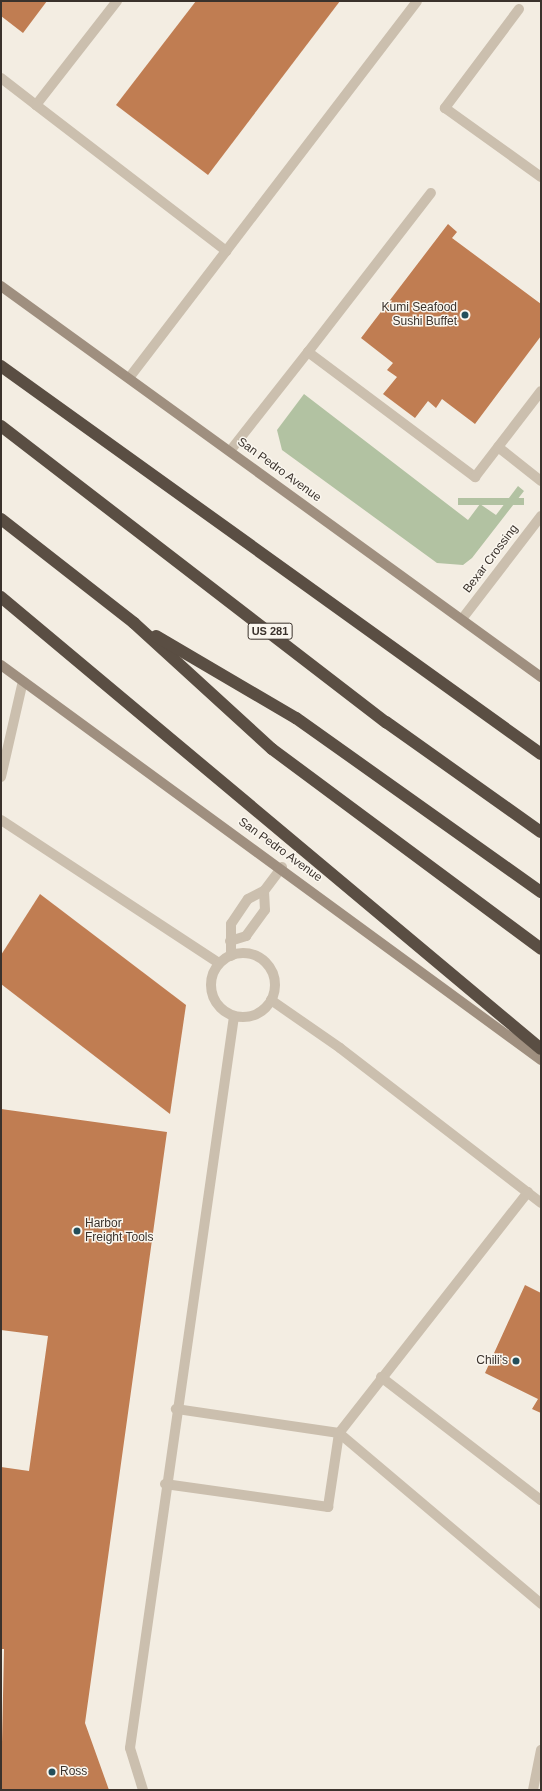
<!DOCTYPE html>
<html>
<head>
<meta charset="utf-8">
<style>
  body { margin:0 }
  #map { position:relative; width:542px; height:1791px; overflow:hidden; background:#f3ede2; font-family:Arial,sans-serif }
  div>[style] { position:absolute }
  .green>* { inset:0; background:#b2c2a2; transform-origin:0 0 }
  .building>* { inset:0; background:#c07d52 }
  .lane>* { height:10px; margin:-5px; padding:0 5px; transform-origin:5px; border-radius:5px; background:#cbbfae }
  .lane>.ring { margin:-5px; padding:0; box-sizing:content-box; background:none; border:10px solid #cbbfae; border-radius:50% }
  .street>* { height:10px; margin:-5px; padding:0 5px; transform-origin:5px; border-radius:5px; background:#cbbfae }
  .secondary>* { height:10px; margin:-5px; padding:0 5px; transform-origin:5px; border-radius:5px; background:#9f8f7f }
  .highway>* { height:12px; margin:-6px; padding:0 6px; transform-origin:6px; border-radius:6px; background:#5a4e43 }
  .dots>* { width:11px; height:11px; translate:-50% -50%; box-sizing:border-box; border:2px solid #faf6ee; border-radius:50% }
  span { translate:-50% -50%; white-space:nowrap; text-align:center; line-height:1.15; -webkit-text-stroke:3px #faf6ee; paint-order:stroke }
  .shield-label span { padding:1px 3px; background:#faf6ee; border:1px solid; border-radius:3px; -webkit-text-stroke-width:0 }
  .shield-label { font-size:11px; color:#3a322c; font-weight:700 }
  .poi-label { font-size:12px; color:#3a322c }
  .right { translate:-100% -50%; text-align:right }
  .left { translate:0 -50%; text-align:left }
  .street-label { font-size:12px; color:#3a322c }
  .frame { position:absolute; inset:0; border:2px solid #3a322c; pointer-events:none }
</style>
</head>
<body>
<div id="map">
  <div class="green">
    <i style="clip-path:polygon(304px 394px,468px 520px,480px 504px,496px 515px,518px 486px,524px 491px,472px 558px,463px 565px,437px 563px,282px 450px,277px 430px)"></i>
    <i style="left:524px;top:498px;width:7px;height:66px;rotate:90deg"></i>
  </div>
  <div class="building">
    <i style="clip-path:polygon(1px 1px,47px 1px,23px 33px,1px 16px)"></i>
    <i style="clip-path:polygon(196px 1px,340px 1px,208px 175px,116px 105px)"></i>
    <i style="clip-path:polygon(448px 224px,457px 232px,452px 238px,541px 304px,541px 336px,475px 424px,442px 399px,436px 408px,428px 401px,415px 418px,383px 394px,397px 377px,387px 370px,393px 363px,361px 338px)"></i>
    <i style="clip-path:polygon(40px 894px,186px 1005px,170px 1114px,1px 984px,1px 955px)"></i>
    <i style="clip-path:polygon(1px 1109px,167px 1132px,85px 1723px,109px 1790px,1px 1790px,4px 1649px,1px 1649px,1px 1467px,29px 1471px,48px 1336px,1px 1330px)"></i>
    <i style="clip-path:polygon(525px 1285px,541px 1293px,541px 1413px,532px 1409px,538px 1399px,485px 1373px)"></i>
  </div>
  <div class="lane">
    <i style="left:519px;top:9px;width:124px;rotate:126.8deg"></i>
    <i style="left:445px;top:108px;width:118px;rotate:35.7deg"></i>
    <i style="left:1px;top:78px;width:44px;rotate:37.6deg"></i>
    <i style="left:36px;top:105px;width:132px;rotate:-52.1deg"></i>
    <i style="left:36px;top:105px;width:240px;rotate:37.5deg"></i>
    <i style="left:308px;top:352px;width:201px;rotate:-52.3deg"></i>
    <i style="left:129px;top:378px;width:474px;rotate:-52.6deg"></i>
    <i style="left:498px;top:447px;width:55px;rotate:38.3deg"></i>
    <i style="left:230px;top:451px;width:126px;rotate:-51.8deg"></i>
    <i style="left:308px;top:352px;width:209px;rotate:36.8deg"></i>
    <i style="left:475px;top:477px;width:108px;rotate:-52.5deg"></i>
    <i style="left:1px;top:777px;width:98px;rotate:-77.1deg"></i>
    <i style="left:1px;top:820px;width:261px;rotate:33.3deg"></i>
    <i style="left:230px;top:941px;width:17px;rotate:-17deg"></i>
    <i style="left:246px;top:936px;width:32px;rotate:-54deg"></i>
    <i style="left:265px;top:910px;width:19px;rotate:-93deg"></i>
    <i class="ring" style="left:211px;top:953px;width:54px;height:54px"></i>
    <i style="left:231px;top:956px;width:32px;rotate:-90deg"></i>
    <i style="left:231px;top:924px;width:30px;rotate:-56deg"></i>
    <i style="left:248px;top:899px;width:18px;rotate:-27deg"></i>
    <i style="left:264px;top:891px;width:30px;rotate:-53deg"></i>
    <i style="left:271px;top:1000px;width:84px;rotate:34.8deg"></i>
    <i style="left:340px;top:1048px;width:254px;rotate:37.6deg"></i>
    <i style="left:528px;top:1192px;width:306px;rotate:128.1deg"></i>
    <i style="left:339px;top:1433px;width:265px;rotate:40.2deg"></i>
    <i style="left:381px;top:1377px;width:202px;rotate:37.6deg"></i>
    <i style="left:165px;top:1484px;width:165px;rotate:8deg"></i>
    <i style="left:328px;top:1507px;width:75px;rotate:-81.5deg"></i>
    <i style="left:339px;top:1433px;width:165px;rotate:-171.6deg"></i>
    <i style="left:143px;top:1790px;width:44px;rotate:-107.2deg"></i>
    <i style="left:130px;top:1748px;width:739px;rotate:-81.91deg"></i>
    <i style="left:533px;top:1790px;width:41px;rotate:-78.7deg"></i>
  </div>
  <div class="street">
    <i style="left:462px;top:619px;width:130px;rotate:-52.5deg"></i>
  </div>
  <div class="secondary">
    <i style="left:1px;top:286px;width:667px;rotate:35.91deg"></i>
    <i style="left:1px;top:665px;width:669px;rotate:36.18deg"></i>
  </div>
  <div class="highway">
    <i style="left:1px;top:366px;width:665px;rotate:35.7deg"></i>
    <i style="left:1px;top:426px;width:486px;rotate:37.6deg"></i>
    <i style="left:386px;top:722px;width:190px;rotate:35.4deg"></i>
    <i style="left:1px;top:519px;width:169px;rotate:38deg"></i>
    <i style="left:134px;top:623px;width:187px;rotate:42.4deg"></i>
    <i style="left:272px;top:749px;width:335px;rotate:36.6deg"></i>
    <i style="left:1px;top:597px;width:704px;rotate:39.93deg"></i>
    <i style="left:156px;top:636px;width:162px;rotate:30.4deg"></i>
    <i style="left:296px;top:718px;width:301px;rotate:35.4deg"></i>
  </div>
  <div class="dots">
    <i style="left:465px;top:315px;background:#234e5a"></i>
    <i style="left:77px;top:1231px;background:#234e5a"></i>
    <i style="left:516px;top:1361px;background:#234e5a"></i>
    <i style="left:52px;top:1772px;background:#234e5a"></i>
  </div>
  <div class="shield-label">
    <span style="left:270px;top:631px">US 281</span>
  </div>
  <div class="poi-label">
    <span class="right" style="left:457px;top:315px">Kumi Seafood<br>Sushi Buffet</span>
    <span class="left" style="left:85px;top:1231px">Harbor<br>Freight Tools</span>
    <span class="right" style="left:508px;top:1361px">Chili's</span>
    <span class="left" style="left:60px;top:1772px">Ross</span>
  </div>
  <div class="street-label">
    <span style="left:279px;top:470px;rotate:36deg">San Pedro Avenue</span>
    <span style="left:491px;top:559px;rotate:-53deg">Bexar Crossing</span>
    <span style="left:280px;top:850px;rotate:36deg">San Pedro Avenue</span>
  </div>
  <div class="frame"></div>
</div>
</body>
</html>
